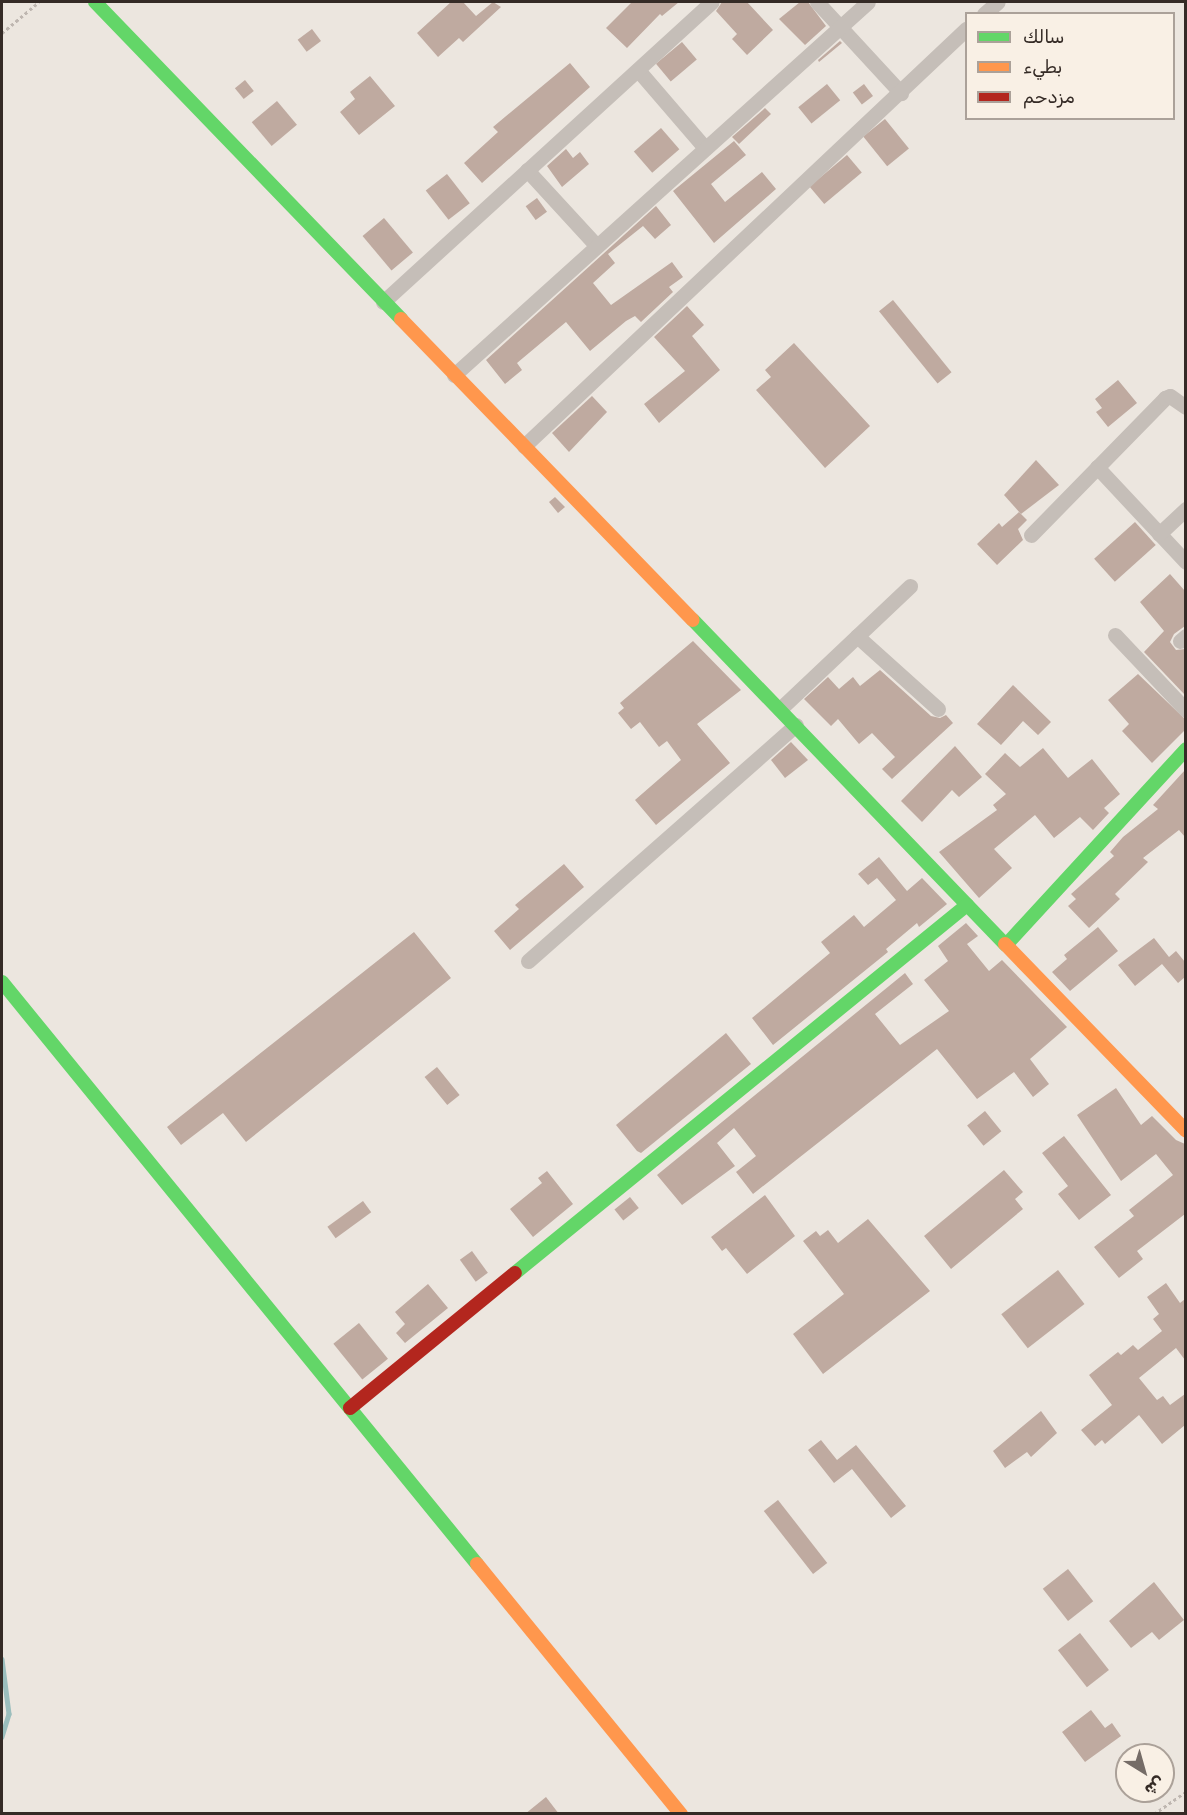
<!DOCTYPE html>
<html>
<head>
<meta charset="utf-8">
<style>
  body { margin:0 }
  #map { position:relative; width:1187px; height:1815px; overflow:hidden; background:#ece6df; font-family:Rubik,Cairo,sans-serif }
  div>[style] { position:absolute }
  .stream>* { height:4.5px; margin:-2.25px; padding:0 2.25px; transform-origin:2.25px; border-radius:2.25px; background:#9bbebd }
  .building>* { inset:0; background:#bfaaa0; transform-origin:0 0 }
  .path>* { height:3px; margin-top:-1.5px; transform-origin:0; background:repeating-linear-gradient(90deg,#beb6b0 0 3px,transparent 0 6px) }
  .street>* { height:15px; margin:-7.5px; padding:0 7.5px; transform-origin:7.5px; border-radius:7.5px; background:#c5beb8 }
  .fast>* { height:14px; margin:-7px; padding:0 7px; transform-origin:7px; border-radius:7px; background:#63d668 }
  .slow>* { height:14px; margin:-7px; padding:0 7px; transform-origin:7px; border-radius:7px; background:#ff974d }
  .jam>* { height:14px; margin:-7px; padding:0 7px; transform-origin:7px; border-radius:7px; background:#b3261e }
  span { translate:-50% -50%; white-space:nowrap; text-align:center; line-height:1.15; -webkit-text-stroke:5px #f9f0e5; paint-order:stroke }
  .frame { position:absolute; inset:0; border:3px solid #352b26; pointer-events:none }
  .legend { position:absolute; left:965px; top:12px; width:210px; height:108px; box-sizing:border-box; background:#f9f0e5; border:2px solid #aba199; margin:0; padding:8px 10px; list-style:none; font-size:18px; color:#352b26 }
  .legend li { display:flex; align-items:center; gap:12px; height:30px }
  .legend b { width:30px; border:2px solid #aba199 }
  .north { position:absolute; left:1115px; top:1743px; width:60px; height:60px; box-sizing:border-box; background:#f9f0e5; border:2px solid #aba199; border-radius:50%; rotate:143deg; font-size:16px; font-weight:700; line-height:24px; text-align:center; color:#352b26 }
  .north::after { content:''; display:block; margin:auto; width:21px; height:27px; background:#756c67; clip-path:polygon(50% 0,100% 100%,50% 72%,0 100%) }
</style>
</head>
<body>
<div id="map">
  <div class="stream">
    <i style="left:2px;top:1659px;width:55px;rotate:82.7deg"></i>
    <i style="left:9px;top:1714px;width:24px;rotate:107deg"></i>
  </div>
  <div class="building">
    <i style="clip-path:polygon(451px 2px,463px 2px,476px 16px,493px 2px,501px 7px,463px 42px,459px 38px,438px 57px,417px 33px)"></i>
    <i style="clip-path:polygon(632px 2px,679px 2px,662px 16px,660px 14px,627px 48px,606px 28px)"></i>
    <i style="clip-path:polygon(722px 2px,747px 2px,773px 30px,747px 55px,732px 39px,737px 34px,716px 11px)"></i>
    <i style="clip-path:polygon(800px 2px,808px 2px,826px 26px,805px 45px,779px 19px)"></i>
    <i style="left:312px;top:29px;width:15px;height:18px;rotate:53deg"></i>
    <i style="clip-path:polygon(840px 41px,842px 43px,819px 62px,818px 60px)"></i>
    <i style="left:682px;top:42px;width:23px;height:34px;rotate:50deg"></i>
    <i style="clip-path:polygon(570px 63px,590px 87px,482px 183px,464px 163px,498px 132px,493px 127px)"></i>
    <i style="clip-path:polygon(370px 76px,395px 106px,359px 135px,340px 112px,355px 99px,350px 92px)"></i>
    <i style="left:245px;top:80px;width:14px;height:13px;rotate:51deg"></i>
    <i style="left:827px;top:84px;width:21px;height:37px;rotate:51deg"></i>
    <i style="left:864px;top:84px;width:15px;height:14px;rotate:53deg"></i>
    <i style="left:277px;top:101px;width:31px;height:33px;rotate:50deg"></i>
    <i style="clip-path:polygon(765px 108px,771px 114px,739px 144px,732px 137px)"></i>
    <i style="left:885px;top:119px;width:38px;height:28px;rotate:51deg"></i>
    <i style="left:661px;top:128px;width:28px;height:36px;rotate:49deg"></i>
    <i style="clip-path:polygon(734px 141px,746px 155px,711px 184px,725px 202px,762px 172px,776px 189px,714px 243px,673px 191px)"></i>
    <i style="clip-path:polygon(566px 149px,573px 158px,580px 152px,589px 164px,562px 187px,547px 166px)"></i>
    <i style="left:847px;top:155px;width:23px;height:49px;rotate:50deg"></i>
    <i style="left:447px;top:174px;width:37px;height:27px;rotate:52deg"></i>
    <i style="left:537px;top:198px;width:17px;height:14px;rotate:54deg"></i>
    <i style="clip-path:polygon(656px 206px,671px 225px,655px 239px,643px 226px,608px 254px,615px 263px,593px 283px,611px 305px,672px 262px,683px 277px,669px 287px,673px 292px,641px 322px,635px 316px,626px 321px,590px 351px,566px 322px,517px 363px,522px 370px,505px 384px,486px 360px)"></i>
    <i style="left:384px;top:218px;width:45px;height:28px;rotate:50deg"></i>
    <i style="left:893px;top:300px;width:93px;height:18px;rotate:51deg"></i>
    <i style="clip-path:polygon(687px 306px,704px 325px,692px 336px,720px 370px,659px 423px,644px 404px,685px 371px,654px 337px)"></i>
    <i style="clip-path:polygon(794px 343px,870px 426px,825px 468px,756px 390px,771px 377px,765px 370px)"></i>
    <i style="clip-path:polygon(1118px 380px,1137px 403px,1108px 427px,1096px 412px,1102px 408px,1095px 399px)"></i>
    <i style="clip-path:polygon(592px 396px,607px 412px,569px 452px,552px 433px)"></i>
    <i style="clip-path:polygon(1036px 460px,1059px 485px,1021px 514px,1004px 495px)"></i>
    <i style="clip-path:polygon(555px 497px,565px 507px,558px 513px,549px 502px)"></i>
    <i style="clip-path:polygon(1019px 512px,1027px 520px,1018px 529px,1023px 540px,997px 565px,977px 544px,999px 523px,1002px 527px)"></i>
    <i style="left:1135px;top:522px;width:31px;height:55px;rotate:48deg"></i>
    <i style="clip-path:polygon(1170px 574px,1185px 591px,1185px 626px,1174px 634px,1170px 642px,1176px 650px,1185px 649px,1185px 695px,1144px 652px,1164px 631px,1140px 602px)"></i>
    <i style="clip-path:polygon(693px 641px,741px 690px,697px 724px,730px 763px,656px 825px,635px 800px,681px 760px,667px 741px,659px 747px,640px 722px,631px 729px,618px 713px,624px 708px,620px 703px)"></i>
    <i style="clip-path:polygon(880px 670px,931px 716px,940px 718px,946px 715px,953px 723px,892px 779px,882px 769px,895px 757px,872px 733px,859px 744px,838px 719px,831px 726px,804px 699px,828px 677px,839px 689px,853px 677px,860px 686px)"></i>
    <i style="clip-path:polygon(1138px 674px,1185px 719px,1185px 730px,1152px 763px,1122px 731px,1129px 724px,1108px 700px)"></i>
    <i style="clip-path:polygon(1013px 685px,1051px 722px,1038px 735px,1023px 721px,1001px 745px,977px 724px)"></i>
    <i style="clip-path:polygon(791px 742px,808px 760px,785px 778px,771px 760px)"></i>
    <i style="clip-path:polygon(955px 746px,982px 777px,959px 797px,952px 790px,922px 822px,901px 801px)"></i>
    <i style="clip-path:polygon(1043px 748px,1068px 778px,1092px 759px,1120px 794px,1104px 808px,1109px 813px,1093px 830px,1080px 817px,1054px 838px,1035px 815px,994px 849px,1012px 868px,979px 898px,939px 852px,997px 810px,993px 805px,1006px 794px,985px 774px,1005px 753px,1020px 767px)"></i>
    <i style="clip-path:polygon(1185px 770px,1185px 837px,1179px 830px,1143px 858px,1148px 862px,1115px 894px,1120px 899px,1089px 928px,1068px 906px,1076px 899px,1071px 894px,1114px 856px,1110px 852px,1123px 837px,1158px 809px,1153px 805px)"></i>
    <i style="clip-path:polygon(879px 857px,907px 891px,922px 878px,947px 904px,919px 927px,917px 923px,886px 949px,888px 952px,773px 1045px,752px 1018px,830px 953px,821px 942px,854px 915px,864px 927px,896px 900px,877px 878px,868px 885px,858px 874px)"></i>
    <i style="clip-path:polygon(564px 864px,584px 887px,510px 950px,494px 931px,519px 909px,515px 905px)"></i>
    <i style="clip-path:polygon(966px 923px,978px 936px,967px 944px,989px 971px,1002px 960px,1067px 1027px,1030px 1059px,1049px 1084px,1033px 1097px,1014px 1072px,977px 1099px,937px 1049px,753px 1194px,736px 1172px,756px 1156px,734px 1128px,717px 1143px,735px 1166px,682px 1205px,657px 1175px,905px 973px,913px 984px,875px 1014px,900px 1045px,949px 1011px,924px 980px,948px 961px,938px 946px)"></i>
    <i style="clip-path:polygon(1098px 927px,1118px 951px,1070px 991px,1052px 972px,1067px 959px,1064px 955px)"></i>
    <i style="clip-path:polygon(414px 932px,451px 978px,246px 1142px,223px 1113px,181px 1145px,167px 1127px)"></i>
    <i style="clip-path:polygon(1154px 938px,1169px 957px,1176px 951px,1185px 962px,1185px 977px,1178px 983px,1162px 964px,1135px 986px,1118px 965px)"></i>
    <i style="clip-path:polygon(726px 1033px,751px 1064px,641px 1153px,637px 1151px,616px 1125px)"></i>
    <i style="left:437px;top:1067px;width:36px;height:16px;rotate:51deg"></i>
    <i style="clip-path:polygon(1116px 1088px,1141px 1125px,1152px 1116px,1176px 1140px,1185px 1144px,1185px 1214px,1137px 1251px,1143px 1259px,1119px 1278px,1094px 1247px,1134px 1216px,1129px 1210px,1173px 1175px,1156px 1154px,1121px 1181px,1077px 1115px)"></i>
    <i style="left:985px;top:1111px;width:26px;height:23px;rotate:51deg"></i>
    <i style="clip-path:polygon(1064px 1136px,1111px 1195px,1079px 1220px,1058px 1194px,1068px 1186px,1042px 1153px)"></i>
    <i style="clip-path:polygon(1004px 1170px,1023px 1192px,1015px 1199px,1023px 1209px,951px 1269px,924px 1236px)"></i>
    <i style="clip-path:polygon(547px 1171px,573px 1204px,533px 1237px,510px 1209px,542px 1183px,538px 1178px)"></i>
    <i style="clip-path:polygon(765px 1195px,795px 1236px,747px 1274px,726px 1248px,722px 1251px,711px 1237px)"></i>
    <i style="left:630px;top:1197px;width:14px;height:20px;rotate:51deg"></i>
    <i style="left:363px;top:1201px;width:14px;height:44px;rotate:54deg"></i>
    <i style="clip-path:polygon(868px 1219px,930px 1291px,823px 1374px,793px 1334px,844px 1294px,803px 1241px,816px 1231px,820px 1236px,828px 1230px,838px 1243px)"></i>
    <i style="left:472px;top:1251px;width:27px;height:15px;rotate:54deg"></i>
    <i style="left:1058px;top:1270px;width:43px;height:72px;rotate:52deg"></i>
    <i style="clip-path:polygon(1166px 1283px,1180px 1303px,1185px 1299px,1185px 1360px,1176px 1348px,1139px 1378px,1157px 1400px,1163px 1396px,1170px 1405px,1185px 1394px,1185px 1425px,1162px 1444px,1139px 1415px,1105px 1444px,1102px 1440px,1095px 1446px,1081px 1430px,1112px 1405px,1089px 1375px,1118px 1352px,1121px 1355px,1133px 1345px,1138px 1350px,1162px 1331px,1153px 1319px,1159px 1314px,1147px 1297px)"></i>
    <i style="clip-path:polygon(428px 1284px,448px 1308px,405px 1343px,396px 1333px,405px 1324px,395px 1312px)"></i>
    <i style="left:359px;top:1323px;width:46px;height:33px;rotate:51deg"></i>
    <i style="clip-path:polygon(1041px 1411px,1057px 1433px,1031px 1457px,1027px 1452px,1005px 1468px,993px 1451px)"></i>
    <i style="clip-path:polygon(821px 1440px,837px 1460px,856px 1445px,906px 1506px,891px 1518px,852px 1469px,834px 1483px,808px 1450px)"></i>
    <i style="left:778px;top:1500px;width:80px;height:18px;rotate:52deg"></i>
    <i style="left:1068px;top:1569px;width:41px;height:32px;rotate:52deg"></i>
    <i style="clip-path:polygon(1154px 1582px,1184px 1620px,1159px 1640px,1152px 1632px,1131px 1648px,1109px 1621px)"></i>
    <i style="left:1080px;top:1633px;width:47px;height:28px;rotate:52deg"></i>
    <i style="clip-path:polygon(1091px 1710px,1105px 1728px,1112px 1723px,1121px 1736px,1085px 1762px,1062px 1732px)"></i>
    <i style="clip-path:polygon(546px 1797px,559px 1814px,525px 1814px)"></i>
  </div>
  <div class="path">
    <i style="left:2px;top:33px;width:48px;rotate:-40deg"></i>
    <i style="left:1154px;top:1814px;width:39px;rotate:-35deg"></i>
  </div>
  <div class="street">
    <i style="left:817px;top:2px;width:124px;rotate:47.3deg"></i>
    <i style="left:984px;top:14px;width:18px;rotate:-41deg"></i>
    <i style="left:638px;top:70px;width:103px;rotate:49.3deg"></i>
    <i style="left:527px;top:170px;width:103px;rotate:47.4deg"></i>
    <i style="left:383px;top:302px;width:445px;rotate:-42.4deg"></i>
    <i style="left:454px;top:375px;width:557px;rotate:-42.02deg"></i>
    <i style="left:524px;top:446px;width:608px;rotate:-43.33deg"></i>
    <i style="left:1097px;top:467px;width:130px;rotate:46.9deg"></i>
    <i style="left:1159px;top:534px;width:37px;rotate:-43deg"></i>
    <i style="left:1031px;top:535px;width:192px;rotate:-45.6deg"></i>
    <i style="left:1165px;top:398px;width:5px;rotate:-22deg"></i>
    <i style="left:1170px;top:396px;width:19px;rotate:35deg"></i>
    <i style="left:1115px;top:635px;width:103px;rotate:46.6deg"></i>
    <i style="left:857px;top:636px;width:109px;rotate:42deg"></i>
    <i style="left:1180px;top:641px;width:8px;rotate:-40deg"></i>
    <i style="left:780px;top:709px;width:179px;rotate:-43.4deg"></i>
    <i style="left:528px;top:961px;width:357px;rotate:-41.4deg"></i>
  </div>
  <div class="fast">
    <i style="left:95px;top:2px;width:441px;rotate:46deg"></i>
    <i style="left:693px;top:620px;width:450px;rotate:46.1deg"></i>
    <i style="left:1006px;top:945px;width:266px;rotate:-47.4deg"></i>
    <i style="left:2px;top:982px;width:751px;rotate:50.78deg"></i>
    <i style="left:515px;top:1273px;width:583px;rotate:-39.15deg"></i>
  </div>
  <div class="slow">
    <i style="left:401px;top:319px;width:419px;rotate:45.9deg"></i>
    <i style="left:1005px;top:944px;width:260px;rotate:45.9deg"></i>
    <i style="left:477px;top:1564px;width:323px;rotate:50.8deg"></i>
  </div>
  <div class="jam">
    <i style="left:350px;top:1408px;width:213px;rotate:-39.3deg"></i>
  </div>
  <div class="frame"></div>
  <ul class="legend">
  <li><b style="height:8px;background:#63d668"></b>سالك</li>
  <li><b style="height:8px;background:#ff974d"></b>بطيء</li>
  <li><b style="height:8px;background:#b3261e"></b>مزدحم</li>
  </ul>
  <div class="north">ش</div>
</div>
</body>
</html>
